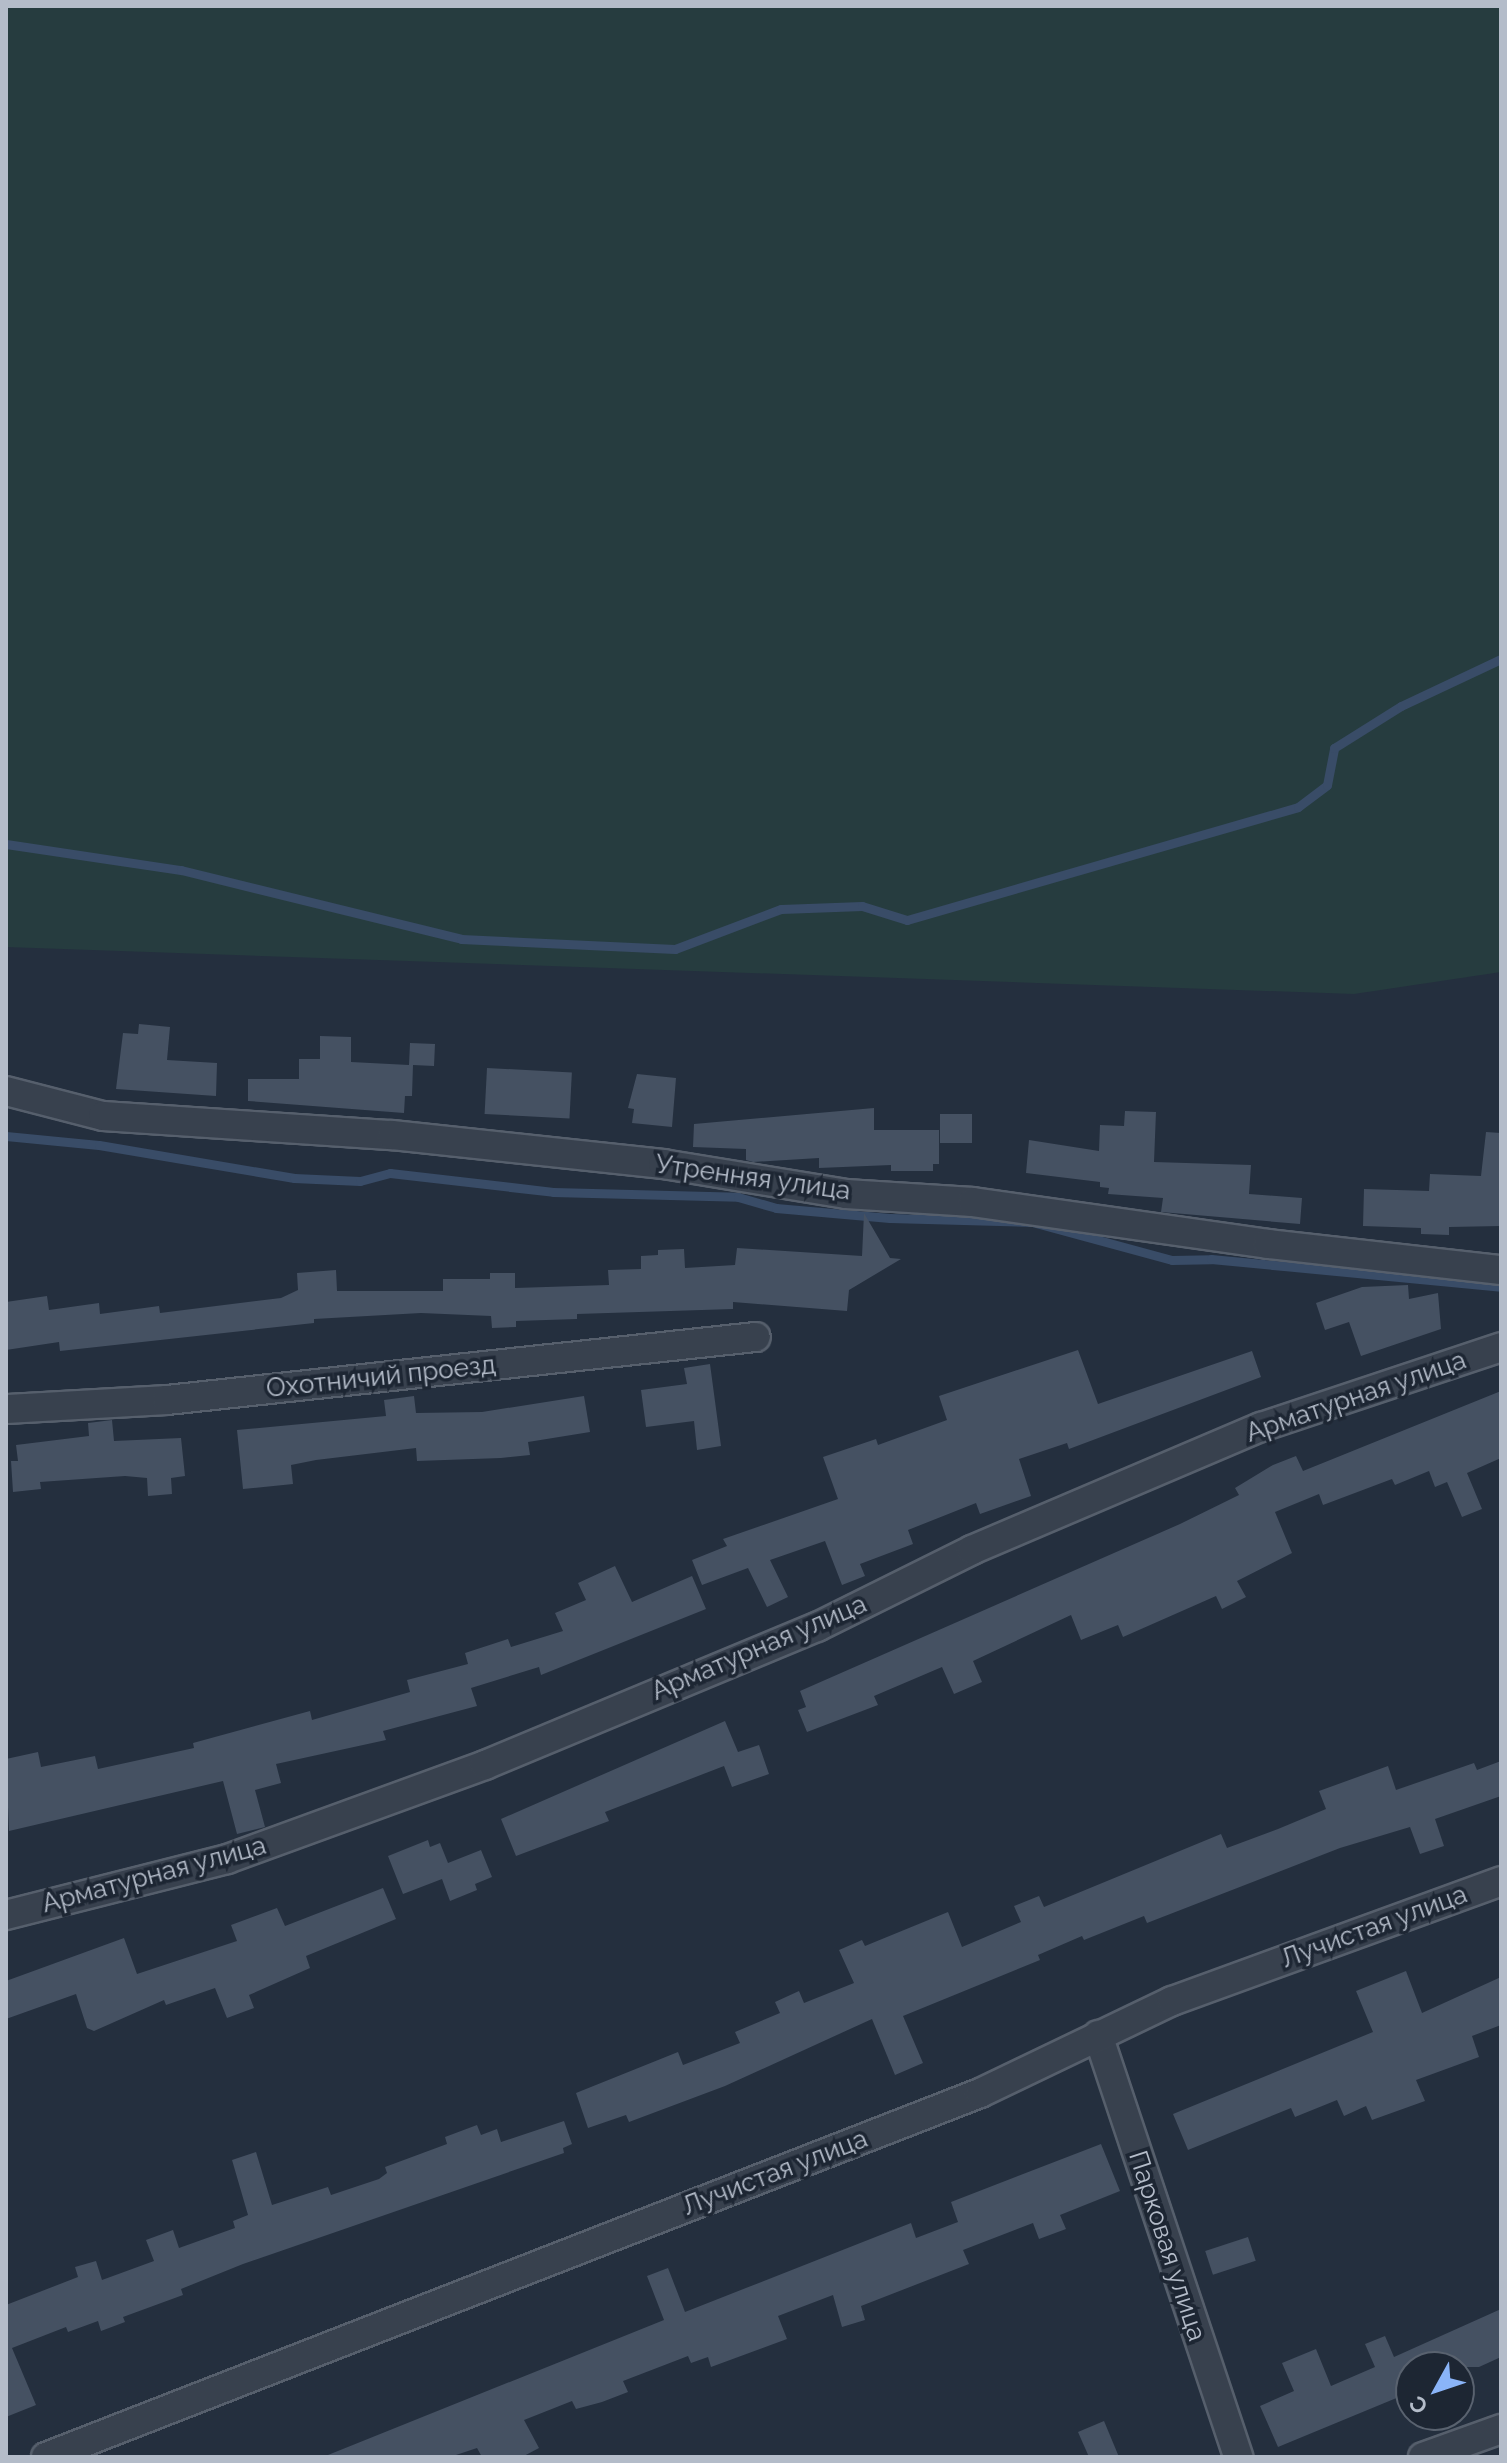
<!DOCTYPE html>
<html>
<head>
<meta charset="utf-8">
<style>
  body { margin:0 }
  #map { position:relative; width:1507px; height:2463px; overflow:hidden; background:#242f3e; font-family:Raleway,sans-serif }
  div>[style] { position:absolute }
  .green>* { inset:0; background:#263c3f }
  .stream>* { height:9px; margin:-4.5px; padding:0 4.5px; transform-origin:4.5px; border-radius:4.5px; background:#394c67 }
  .building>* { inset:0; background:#455162; transform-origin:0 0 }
  .roads { filter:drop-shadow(2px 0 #565f6c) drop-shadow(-2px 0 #565f6c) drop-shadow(0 2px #565f6c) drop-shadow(0 -2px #565f6c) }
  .street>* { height:28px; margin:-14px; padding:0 14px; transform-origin:14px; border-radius:14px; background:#38414e }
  span { translate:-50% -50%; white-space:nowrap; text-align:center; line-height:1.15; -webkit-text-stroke:7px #1d2633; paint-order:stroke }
  .street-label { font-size:26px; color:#b4bcc9 }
  .frame { position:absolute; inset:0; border:8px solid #b4bcc9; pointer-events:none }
  .north { position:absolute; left:1395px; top:2351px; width:80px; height:80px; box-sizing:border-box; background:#1d2633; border:2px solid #59626f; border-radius:50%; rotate:230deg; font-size:22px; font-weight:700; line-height:32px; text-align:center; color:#b4bcc9 }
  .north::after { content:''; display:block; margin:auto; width:28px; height:36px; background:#8ab4f8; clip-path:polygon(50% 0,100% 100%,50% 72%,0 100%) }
</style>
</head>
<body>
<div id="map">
  <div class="green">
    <i style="clip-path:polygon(6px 6px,1501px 6px,1501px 972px,1354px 994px,6px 947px)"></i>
  </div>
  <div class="stream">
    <i style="left:6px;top:844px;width:177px;rotate:8.5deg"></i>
    <i style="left:181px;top:870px;width:288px;rotate:13.8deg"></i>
    <i style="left:461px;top:939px;width:214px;rotate:2.7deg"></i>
    <i style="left:675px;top:949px;width:113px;rotate:-20.7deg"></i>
    <i style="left:781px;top:909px;width:81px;rotate:-2.1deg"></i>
    <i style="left:862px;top:906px;width:47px;rotate:17.3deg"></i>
    <i style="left:907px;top:920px;width:407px;rotate:-16.1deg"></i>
    <i style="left:1298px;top:807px;width:36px;rotate:-37deg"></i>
    <i style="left:1327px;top:785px;width:38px;rotate:-79deg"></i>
    <i style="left:1334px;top:748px;width:79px;rotate:-32.1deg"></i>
    <i style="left:1401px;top:706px;width:110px;rotate:-25.2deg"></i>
    <i style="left:6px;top:1136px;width:93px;rotate:5.5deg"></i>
    <i style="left:99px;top:1145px;width:198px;rotate:9.6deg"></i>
    <i style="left:294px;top:1178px;width:66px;rotate:2.6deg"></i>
    <i style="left:360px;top:1181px;width:31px;rotate:-15deg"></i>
    <i style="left:390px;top:1173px;width:164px;rotate:6.6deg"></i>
    <i style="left:553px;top:1192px;width:185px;rotate:1.5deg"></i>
    <i style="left:738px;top:1197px;width:40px;rotate:16deg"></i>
    <i style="left:776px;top:1208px;width:114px;rotate:5deg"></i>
    <i style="left:890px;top:1218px;width:142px;rotate:1.6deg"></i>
    <i style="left:1032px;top:1222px;width:145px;rotate:15.2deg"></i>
    <i style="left:1172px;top:1260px;width:39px;rotate:-1deg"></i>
    <i style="left:1211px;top:1259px;width:291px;rotate:5.5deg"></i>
  </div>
  <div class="building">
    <i style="clip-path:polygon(139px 1024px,170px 1027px,167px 1060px,217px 1063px,216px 1096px,116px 1089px,123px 1033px,138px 1034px)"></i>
    <i style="clip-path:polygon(320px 1036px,351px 1037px,351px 1062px,409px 1065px,410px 1043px,435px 1044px,434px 1066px,413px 1065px,412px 1096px,405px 1096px,404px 1113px,248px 1101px,248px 1079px,299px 1079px,299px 1059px,320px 1059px)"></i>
    <i style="left:487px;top:1068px;width:85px;height:46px;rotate:3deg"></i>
    <i style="clip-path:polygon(637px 1074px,676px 1078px,672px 1127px,632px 1123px,634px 1109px,628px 1108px)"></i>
    <i style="clip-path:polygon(874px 1108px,874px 1130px,939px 1130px,939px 1164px,933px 1164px,933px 1171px,891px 1171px,891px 1165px,819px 1168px,819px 1158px,753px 1162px,746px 1160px,746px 1149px,693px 1147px,694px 1124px)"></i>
    <i style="clip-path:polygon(1125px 1111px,1156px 1112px,1154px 1162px,1251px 1165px,1249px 1194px,1302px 1198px,1300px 1224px,1161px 1212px,1163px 1198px,1108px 1194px,1109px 1188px,1100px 1187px,1100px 1182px,1026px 1173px,1029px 1140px,1099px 1151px,1100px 1125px,1124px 1126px)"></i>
    <i style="left:972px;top:1114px;width:29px;height:32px;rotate:90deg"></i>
    <i style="clip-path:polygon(1486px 1132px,1501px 1133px,1501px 1226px,1449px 1227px,1449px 1235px,1421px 1234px,1421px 1228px,1363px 1226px,1364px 1189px,1429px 1191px,1430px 1174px,1481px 1176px)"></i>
    <i style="clip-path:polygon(864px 1213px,890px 1258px,901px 1259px,849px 1290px,847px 1311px,733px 1302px,733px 1309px,577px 1314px,577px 1319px,516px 1321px,516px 1327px,492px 1328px,491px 1316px,421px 1313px,314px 1319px,314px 1323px,60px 1351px,59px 1342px,6px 1350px,6px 1302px,47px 1296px,49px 1310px,99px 1303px,100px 1314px,159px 1306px,160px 1313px,281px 1298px,298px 1290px,297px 1273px,336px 1270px,337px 1291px,443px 1291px,443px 1279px,490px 1279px,490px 1273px,515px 1273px,515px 1288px,609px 1285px,608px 1270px,641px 1269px,641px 1256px,658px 1255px,658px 1250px,684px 1249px,685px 1268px,735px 1265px,737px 1248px,862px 1256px)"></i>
    <i style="clip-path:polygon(1408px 1285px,1409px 1299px,1438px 1293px,1441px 1329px,1361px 1356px,1349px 1322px,1325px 1330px,1316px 1303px,1362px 1287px)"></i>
    <i style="clip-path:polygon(1078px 1350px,1098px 1404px,1252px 1351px,1261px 1377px,1069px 1449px,1067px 1443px,1019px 1459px,1031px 1496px,980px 1514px,976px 1503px,908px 1530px,913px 1544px,860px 1564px,865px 1576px,842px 1585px,825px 1541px,770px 1560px,788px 1597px,767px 1607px,748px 1568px,702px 1585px,692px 1560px,727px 1546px,723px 1539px,838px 1499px,823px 1457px,876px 1439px,878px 1445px,947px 1420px,939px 1396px)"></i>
    <i style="clip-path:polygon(710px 1364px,721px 1446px,697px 1450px,694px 1421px,646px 1427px,641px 1390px,687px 1384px,684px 1368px)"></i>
    <i style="clip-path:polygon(1501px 1391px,1501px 1458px,1467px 1473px,1482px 1509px,1462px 1517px,1447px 1482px,1435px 1487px,1429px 1471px,1395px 1485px,1392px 1479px,1323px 1505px,1319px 1494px,1275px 1512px,1292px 1553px,1237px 1581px,1246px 1597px,1222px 1609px,1216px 1596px,1123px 1637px,1118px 1625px,1081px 1640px,1071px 1615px,973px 1661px,982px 1682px,954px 1694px,942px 1667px,874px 1696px,878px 1705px,807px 1732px,798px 1710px,806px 1707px,800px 1691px,1180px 1524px,1239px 1495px,1235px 1488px,1273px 1465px,1296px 1456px,1303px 1471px)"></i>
    <i style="clip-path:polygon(414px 1396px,416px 1413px,482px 1412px,584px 1396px,590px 1432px,528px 1442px,530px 1455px,501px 1458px,417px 1461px,416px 1448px,316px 1460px,291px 1465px,293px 1484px,243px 1489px,237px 1430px,386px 1416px,384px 1400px)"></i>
    <i style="clip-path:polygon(112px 1420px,114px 1441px,181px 1438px,185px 1476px,171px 1478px,172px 1494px,148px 1496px,147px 1478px,125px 1476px,40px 1482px,41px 1489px,13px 1492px,11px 1461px,18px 1461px,16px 1445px,89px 1436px,88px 1423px)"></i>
    <i style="clip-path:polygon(615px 1566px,632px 1602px,692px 1576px,706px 1609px,541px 1675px,539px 1667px,471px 1688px,477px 1706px,383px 1731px,386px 1740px,276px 1764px,281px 1783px,255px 1790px,265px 1827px,237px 1834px,223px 1781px,9px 1831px,6px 1759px,38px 1752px,41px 1767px,95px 1756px,98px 1769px,194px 1748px,193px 1743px,310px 1711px,312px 1720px,410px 1692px,407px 1680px,468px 1664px,465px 1653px,508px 1639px,511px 1647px,563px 1631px,555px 1613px,586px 1600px,578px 1583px)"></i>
    <i style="clip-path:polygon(725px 1721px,738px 1752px,759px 1745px,769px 1774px,732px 1787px,724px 1766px,605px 1812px,609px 1821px,516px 1856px,501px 1819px)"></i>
    <i style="clip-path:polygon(1501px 1761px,1501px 1796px,1435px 1819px,1444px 1846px,1420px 1854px,1410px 1827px,1340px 1848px,1147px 1923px,1144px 1916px,1084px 1940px,1082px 1936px,1038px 1955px,1040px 1960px,903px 2016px,923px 2063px,895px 2075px,872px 2019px,725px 2086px,629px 2122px,626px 2115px,588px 2128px,576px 2093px,678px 2052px,683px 2065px,740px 2043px,735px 2032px,780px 2013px,775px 2002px,799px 1991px,804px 2003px,854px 1983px,839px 1950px,862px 1940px,865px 1946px,948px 1912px,962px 1947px,1021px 1922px,1014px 1906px,1039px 1896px,1044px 1907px,1221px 1834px,1227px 1848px,1278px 1829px,1326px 1809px,1319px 1791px,1388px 1766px,1396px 1790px,1474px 1763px,1477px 1770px)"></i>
    <i style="clip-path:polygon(428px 1840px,430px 1847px,440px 1843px,448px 1863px,481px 1850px,492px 1877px,475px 1884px,477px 1890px,450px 1901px,442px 1879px,403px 1894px,388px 1856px)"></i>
    <i style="clip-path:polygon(383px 1888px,396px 1919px,306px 1956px,310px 1968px,249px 1995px,254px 2008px,227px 2018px,215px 1988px,166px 2005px,164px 2000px,94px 2031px,87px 2028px,76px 1994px,6px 2019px,6px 1981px,124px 1938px,137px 1974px,237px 1941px,231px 1925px,277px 1908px,285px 1926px)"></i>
    <i style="clip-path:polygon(1406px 1971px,1422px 2013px,1501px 1977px,1501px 2025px,1472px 2036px,1479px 2057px,1416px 2080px,1425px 2101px,1372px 2120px,1366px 2106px,1344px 2116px,1337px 2100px,1295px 2117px,1291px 2108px,1188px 2150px,1173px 2114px,1373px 2032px,1356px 1991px)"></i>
    <i style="clip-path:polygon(564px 2121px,572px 2144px,563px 2148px,564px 2153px,243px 2264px,181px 2289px,183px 2295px,123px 2317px,125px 2322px,101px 2331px,98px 2321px,68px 2332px,66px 2327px,12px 2348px,36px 2405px,6px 2417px,6px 2305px,78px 2277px,75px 2267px,96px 2261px,102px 2280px,154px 2261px,146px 2240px,173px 2230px,179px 2248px,235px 2228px,233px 2221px,248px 2215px,232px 2160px,256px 2152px,272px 2205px,328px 2187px,331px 2195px,379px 2179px,387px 2173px,385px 2167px,447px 2144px,445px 2137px,477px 2125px,481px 2135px,497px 2129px,501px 2142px)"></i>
    <i style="clip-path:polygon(1101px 2144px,1120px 2191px,1060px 2215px,1066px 2229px,1039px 2239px,1033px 2223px,963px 2250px,969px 2264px,861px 2306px,865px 2320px,842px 2327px,833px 2295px,778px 2316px,787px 2339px,711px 2367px,708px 2357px,691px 2363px,688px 2356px,623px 2381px,628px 2392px,602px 2402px,576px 2409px,572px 2401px,524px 2420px,539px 2448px,522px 2457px,482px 2457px,477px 2448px,450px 2457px,323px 2457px,664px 2320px,647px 2276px,668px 2268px,685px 2312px,911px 2223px,916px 2238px,958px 2222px,951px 2202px)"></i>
    <i style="left:1248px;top:2237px;width:25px;height:45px;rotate:72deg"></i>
    <i style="clip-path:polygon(1501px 2309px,1501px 2357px,1479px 2367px,1411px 2367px,1411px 2392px,1278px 2447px,1260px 2406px,1294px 2391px,1282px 2363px,1316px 2349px,1331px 2386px,1375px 2367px,1365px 2344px,1385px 2336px,1394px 2357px)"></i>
    <i style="clip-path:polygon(1104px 2421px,1119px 2457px,1089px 2457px,1078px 2432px)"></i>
  </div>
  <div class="roads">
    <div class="street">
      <i style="left:6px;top:1091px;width:100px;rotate:14.5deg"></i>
      <i style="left:103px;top:1116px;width:290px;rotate:3.8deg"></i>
      <i style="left:392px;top:1135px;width:273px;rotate:6.1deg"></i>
      <i style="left:663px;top:1164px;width:185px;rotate:9.3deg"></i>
      <i style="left:846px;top:1194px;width:127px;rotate:3.6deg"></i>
      <i style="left:973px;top:1202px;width:298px;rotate:8.1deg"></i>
      <i style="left:1268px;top:1244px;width:234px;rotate:6.4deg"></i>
      <i style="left:6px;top:1409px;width:161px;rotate:-3.2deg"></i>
      <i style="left:167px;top:1400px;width:592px;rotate:-6.11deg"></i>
      <i style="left:6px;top:1915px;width:228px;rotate:-14.2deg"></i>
      <i style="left:227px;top:1859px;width:275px;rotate:-20deg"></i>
      <i style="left:485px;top:1765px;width:360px;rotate:-22.6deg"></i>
      <i style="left:817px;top:1627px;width:173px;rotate:-26.4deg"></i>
      <i style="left:972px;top:1550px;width:314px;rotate:-23.1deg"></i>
      <i style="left:1261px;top:1427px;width:253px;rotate:-18.4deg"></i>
      <i style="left:1098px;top:2035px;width:445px;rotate:71.6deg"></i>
      <i style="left:46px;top:2457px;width:1002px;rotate:-21.29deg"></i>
      <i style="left:980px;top:2093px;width:213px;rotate:-25.6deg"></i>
      <i style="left:1172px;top:2001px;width:350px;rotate:-20deg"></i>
      <i style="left:1423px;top:2457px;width:83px;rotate:-19.7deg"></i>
    </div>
  </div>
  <div class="street-label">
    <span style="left:753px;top:1178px;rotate:8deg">Утренняя улица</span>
    <span style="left:381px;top:1377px;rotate:-6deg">Охотничий проезд</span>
    <span style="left:1356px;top:1397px;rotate:-19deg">Арматурная улица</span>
    <span style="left:759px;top:1648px;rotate:-23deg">Арматурная улица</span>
    <span style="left:154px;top:1875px;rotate:-15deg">Арматурная улица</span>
    <span style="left:1374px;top:1927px;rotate:-20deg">Лучистая улица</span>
    <span style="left:775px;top:2173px;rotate:-21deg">Лучистая улица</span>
    <span style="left:1167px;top:2246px;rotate:72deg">Парковая улица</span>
  </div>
  <div class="frame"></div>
  <div class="north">С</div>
</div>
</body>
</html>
